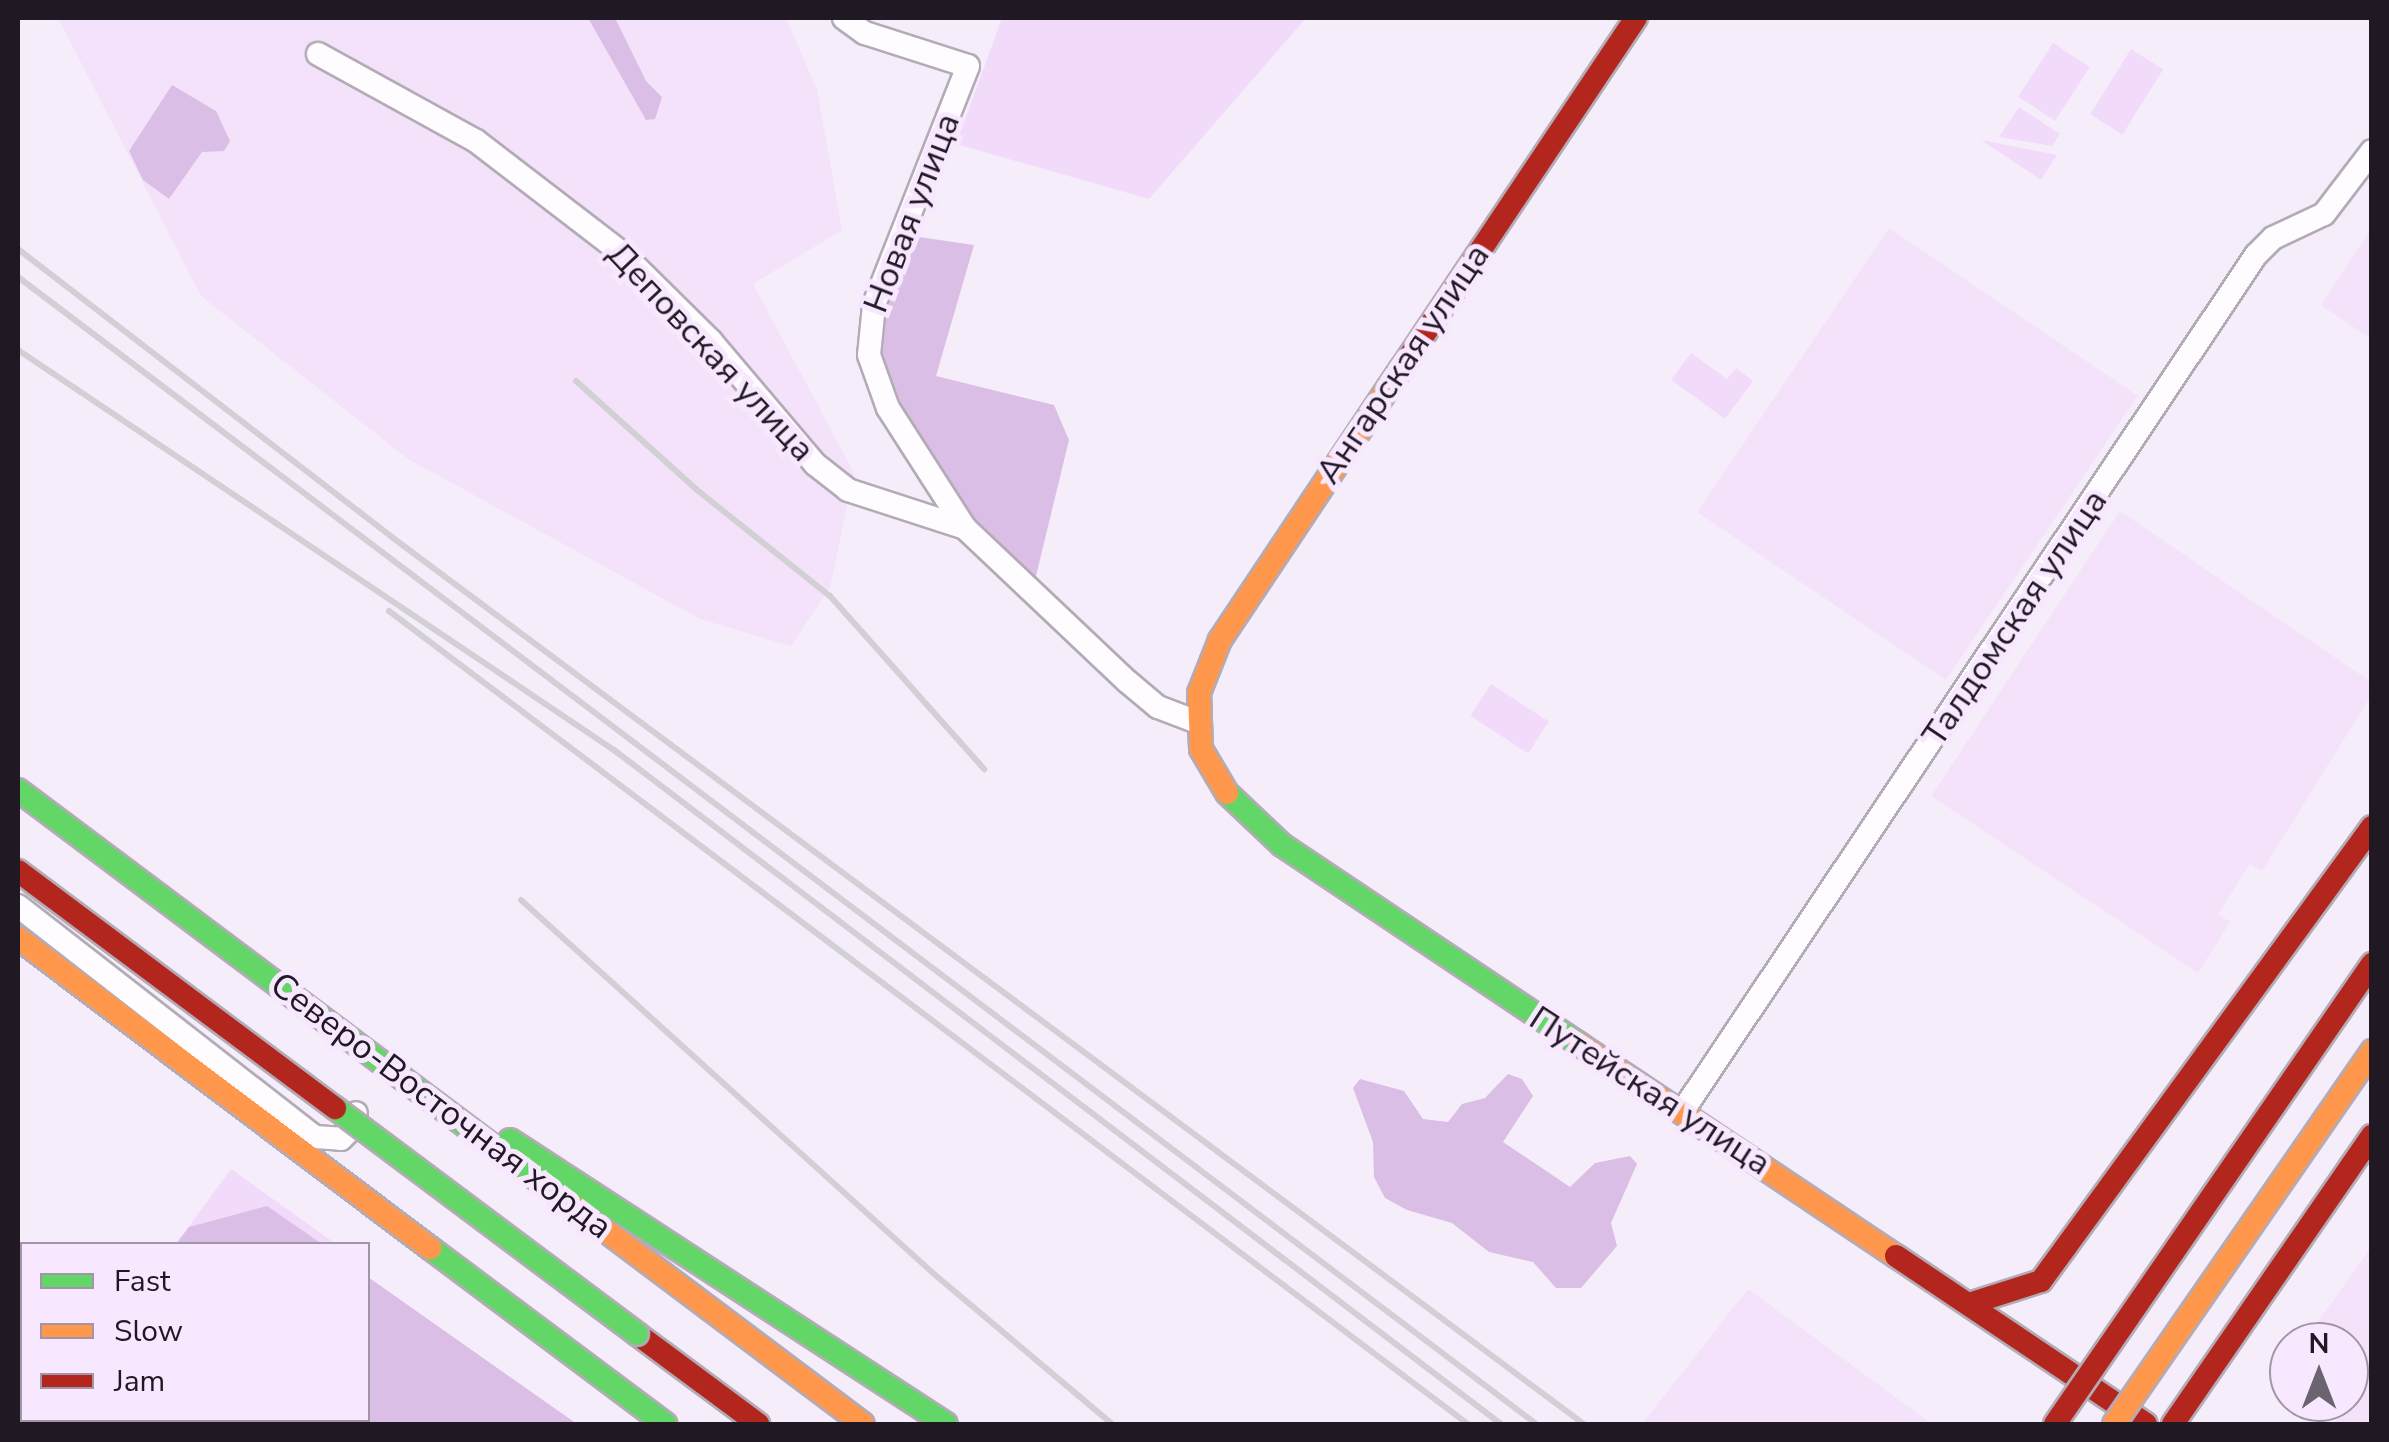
<!DOCTYPE html>
<html>
<head>
<meta charset="utf-8">
<style>
  body { margin:0 }
  #map { position:relative; width:2389px; height:1442px; overflow:hidden; background:#f6edfa; font-family:"Nunito Sans",sans-serif }
  div>[style] { position:absolute }
  .built>* { inset:0; background:#f4e2fb; transform-origin:0 0 }
  .green>* { inset:0; background:#f2dafb; transform-origin:0 0 }
  .forest>* { inset:0; background:#dabee5 }
  .roads { filter:drop-shadow(2px 0 #b3abb6) drop-shadow(-2px 0 #b3abb6) drop-shadow(0 2px #b3abb6) drop-shadow(0 -2px #b3abb6) }
  .street>* { height:22px; margin:-11px; padding:0 11px; transform-origin:11px; border-radius:11px; background:#fefcfe }
  .fast>* { height:22px; margin:-11px; padding:0 11px; transform-origin:11px; border-radius:11px; background:#63d668 }
  .slow>* { height:22px; margin:-11px; padding:0 11px; transform-origin:11px; border-radius:11px; background:#ff974d }
  .jam>* { height:22px; margin:-11px; padding:0 11px; transform-origin:11px; border-radius:11px; background:#b3261e }
  .rail>* { height:6px; margin:-3px; padding:0 3px; transform-origin:3px; border-radius:3px; background:#d2d0d4 }
  .bridges { filter:drop-shadow(2px 0 #b3abb6) drop-shadow(-2px 0 #b3abb6) drop-shadow(0 2px #b3abb6) drop-shadow(0 -2px #b3abb6) }
  .fast-bridge>* { height:22px; margin:-11px; padding:0 11px; transform-origin:11px; border-radius:11px; background:#63d668 }
  .slow-bridge>* { height:22px; margin:-11px; padding:0 11px; transform-origin:11px; border-radius:11px; background:#ff974d }
  .jam-bridge>* { height:22px; margin:-11px; padding:0 11px; transform-origin:11px; border-radius:11px; background:#b3261e }
  span { translate:-50% -50%; white-space:nowrap; text-align:center; line-height:1.15; -webkit-text-stroke:10px #f8e8ff; paint-order:stroke }
  .street-label { font-size:35px; color:#201923 }
  .frame { position:absolute; inset:0; border:20px solid #201923; pointer-events:none }
  .legend { position:absolute; left:20px; top:1242px; width:350px; height:180px; box-sizing:border-box; background:#f8e8ff; border:2px solid #a295a7; margin:0; padding:12px 18px; list-style:none; font-size:30px; color:#201923 }
  .legend li { display:flex; align-items:center; gap:20px; height:50px }
  .legend b { width:50px; border:2px solid #a295a7 }
  .north { position:absolute; left:2269px; top:1322px; width:100px; height:100px; box-sizing:border-box; background:#f8e8ff; border:2px solid #a295a7; border-radius:50%; rotate:0deg; font-size:28px; font-weight:700; line-height:40px; text-align:center; color:#201923 }
  .north::after { content:''; display:block; margin:auto; width:35px; height:45px; background:#6b636e; clip-path:polygon(50% 0,100% 100%,50% 72%,0 100%) }
</style>
</head>
<body>
<div id="map">
  <div class="built">
    <i style="clip-path:polygon(58px 18px,786px 18px,817px 89px,842px 230px,753px 284px,854px 473px,830px 587px,791px 646px,700px 619px,408px 459px,201px 296px)"></i>
    <i style="left:1889px;top:228px;width:300px;height:343px;rotate:34deg"></i>
    <i style="clip-path:polygon(2371px 229px,2372px 339px,2371px 339px,2321px 305px)"></i>
    <i style="clip-path:polygon(2120px 511px,2371px 682px,2371px 696px,2262px 871px,2250px 864px,2218px 914px,2230px 922px,2198px 973px,1931px 796px)"></i>
    <i style="clip-path:polygon(2371px 1248px,2371px 1424px,2336px 1424px,2337px 1413px,2319px 1402px,2349px 1402px,2349px 1342px,2303px 1342px)"></i>
    <i style="clip-path:polygon(1748px 1289px,1932px 1424px,1642px 1424px)"></i>
  </div>
  <div class="green">
    <i style="clip-path:polygon(1002px 18px,1306px 18px,1149px 199px,956px 144px)"></i>
    <i style="left:2053px;top:43px;width:44px;height:64px;rotate:33deg"></i>
    <i style="left:2131px;top:49px;width:38px;height:77px;rotate:32deg"></i>
    <i style="clip-path:polygon(2019px 107px,2060px 134px,2052px 146px,1999px 137px)"></i>
    <i style="clip-path:polygon(1981px 140px,2057px 155px,2041px 180px)"></i>
    <i style="clip-path:polygon(1691px 353px,1727px 379px,1736px 368px,1753px 381px,1725px 419px,1671px 380px)"></i>
    <i style="left:1491px;top:684px;width:69px;height:38px;rotate:33deg"></i>
    <i style="clip-path:polygon(231px 1169px,336px 1244px,176px 1244px)"></i>
  </div>
  <div class="forest">
    <i style="clip-path:polygon(588px 18px,615px 18px,646px 81px,662px 97px,655px 119px,646px 120px)"></i>
    <i style="clip-path:polygon(172px 85px,216px 111px,230px 141px,224px 151px,202px 152px,169px 199px,143px 180px,129px 151px)"></i>
    <i style="clip-path:polygon(905px 235px,974px 245px,936px 376px,1054px 405px,1069px 440px,1035px 580px,961px 506px,906px 430px,881px 375px,874px 330px)"></i>
    <i style="clip-path:polygon(1508px 1074px,1522px 1079px,1533px 1096px,1503px 1142px,1570px 1187px,1595px 1163px,1630px 1156px,1637px 1164px,1611px 1223px,1617px 1246px,1581px 1288px,1556px 1288px,1533px 1262px,1489px 1252px,1452px 1223px,1407px 1210px,1385px 1198px,1374px 1177px,1373px 1142px,1353px 1088px,1360px 1079px,1404px 1091px,1423px 1119px,1448px 1122px,1462px 1104px,1485px 1098px)"></i>
    <i style="clip-path:polygon(267px 1206px,322px 1244px,176px 1244px,189px 1227px)"></i>
    <i style="clip-path:polygon(368px 1277px,577px 1424px,42px 1424px,368px 1420px)"></i>
  </div>
  <div class="roads">
    <div class="street">
      <i style="left:844px;top:18px;width:26px;rotate:36deg"></i>
      <i style="left:865px;top:33px;width:108px;rotate:17.8deg"></i>
      <i style="left:968px;top:66px;width:257px;rotate:111.5deg"></i>
      <i style="left:874px;top:305px;width:50px;rotate:95.7deg"></i>
      <i style="left:869px;top:355px;width:56px;rotate:70.3deg"></i>
      <i style="left:888px;top:408px;width:143px;rotate:57.3deg"></i>
      <i style="left:965px;top:528px;width:224px;rotate:43.4deg"></i>
      <i style="left:1128px;top:682px;width:39px;rotate:40deg"></i>
      <i style="left:1158px;top:707px;width:40px;rotate:21deg"></i>
      <i style="left:318px;top:54px;width:180px;rotate:28.8deg"></i>
      <i style="left:476px;top:141px;width:184px;rotate:37.5deg"></i>
      <i style="left:622px;top:253px;width:125px;rotate:44.7deg"></i>
      <i style="left:711px;top:341px;width:161px;rotate:49.8deg"></i>
      <i style="left:815px;top:464px;width:42px;rotate:38.2deg"></i>
      <i style="left:848px;top:490px;width:123px;rotate:18deg"></i>
      <i style="left:18px;top:906px;width:376px;rotate:37.9deg"></i>
      <i style="left:315px;top:1137px;width:26px;rotate:4deg"></i>
      <i style="left:341px;top:1139px;width:17px;rotate:-45deg"></i>
      <i style="left:353px;top:1127px;width:14px;rotate:-78deg"></i>
      <i style="left:1682px;top:1112px;width:1031px;rotate:-56.19deg"></i>
      <i style="left:2256px;top:255px;width:24px;rotate:-45deg"></i>
      <i style="left:2273px;top:238px;width:56px;rotate:-25.2deg"></i>
      <i style="left:2324px;top:214px;width:79px;rotate:-52.7deg"></i>
    </div>
    <div class="fast">
      <i style="left:18px;top:790px;width:690px;rotate:36.87deg"></i>
      <i style="left:1227px;top:793px;width:76px;rotate:43.4deg"></i>
      <i style="left:1282px;top:845px;width:358px;rotate:33.8deg"></i>
      <i style="left:510px;top:1140px;width:520px;rotate:33.08deg"></i>
      <i style="left:430px;top:1248px;width:294px;rotate:36.8deg"></i>
    </div>
    <div class="slow">
      <i style="left:1227px;top:793px;width:51px;rotate:-120.6deg"></i>
      <i style="left:1201px;top:749px;width:56px;rotate:-92deg"></i>
      <i style="left:1199px;top:693px;width:57px;rotate:-68.4deg"></i>
      <i style="left:1220px;top:640px;width:326px;rotate:-56.3deg"></i>
      <i style="left:18px;top:938px;width:516px;rotate:36.96deg"></i>
      <i style="left:1579px;top:1044px;width:381px;rotate:33.8deg"></i>
      <i style="left:570px;top:1204px;width:366px;rotate:36.9deg"></i>
    </div>
    <div class="jam">
      <i style="left:1401px;top:369px;width:422px;rotate:-56.2deg"></i>
      <i style="left:1896px;top:1256px;width:301px;rotate:33.9deg"></i>
      <i style="left:1972px;top:1303px;width:72px;rotate:-17.7deg"></i>
      <i style="left:2041px;top:1281px;width:562px;rotate:-53.91deg"></i>
      <i style="left:637px;top:1334px;width:151px;rotate:36.6deg"></i>
      <i style="left:2173px;top:1424px;width:350px;rotate:-55.4deg"></i>
    </div>
  </div>
  <div class="rail">
    <i style="left:18px;top:249px;width:473px;rotate:37.6deg"></i>
    <i style="left:393px;top:538px;width:1484px;rotate:36.65deg"></i>
    <i style="left:18px;top:277px;width:1903px;rotate:37.07deg"></i>
    <i style="left:18px;top:350px;width:718px;rotate:33.87deg"></i>
    <i style="left:614px;top:750px;width:1114px;rotate:37.23deg"></i>
    <i style="left:576px;top:381px;width:163px;rotate:42deg"></i>
    <i style="left:697px;top:490px;width:170px;rotate:38.6deg"></i>
    <i style="left:830px;top:596px;width:232px;rotate:48.3deg"></i>
    <i style="left:389px;top:611px;width:1351px;rotate:37deg"></i>
    <i style="left:521px;top:900px;width:557px;rotate:42.16deg"></i>
    <i style="left:934px;top:1274px;width:233px;rotate:40.1deg"></i>
  </div>
  <div class="bridges">
    <div class="fast-bridge">
      <i style="left:335px;top:1108px;width:377px;rotate:36.8deg"></i>
    </div>
    <div class="slow-bridge">
      <i style="left:2114px;top:1424px;width:454px;rotate:-55.3deg"></i>
    </div>
    <div class="jam-bridge">
      <i style="left:18px;top:871px;width:396px;rotate:36.8deg"></i>
      <i style="left:2055px;top:1424px;width:559px;rotate:-55.43deg"></i>
    </div>
  </div>
  <div class="street-label">
    <span style="left:912px;top:213px;rotate:-69deg">Новая улица</span>
    <span style="left:711px;top:352px;rotate:47deg">Деповская улица</span>
    <span style="left:1403px;top:364px;rotate:-56deg">Ангарская улица</span>
    <span style="left:2015px;top:618px;rotate:-56deg">Талдомская улица</span>
    <span style="left:1650px;top:1091px;rotate:33deg">Путейская улица</span>
    <span style="left:441px;top:1106px;rotate:37deg">Северо-Восточная хорда</span>
  </div>
  <div class="frame"></div>
  <ul class="legend">
  <li><b style="height:12px;background:#63d668"></b>Fast</li>
  <li><b style="height:12px;background:#ff974d"></b>Slow</li>
  <li><b style="height:12px;background:#b3261e"></b>Jam</li>
  </ul>
  <div class="north">N</div>
</div>
</body>
</html>
